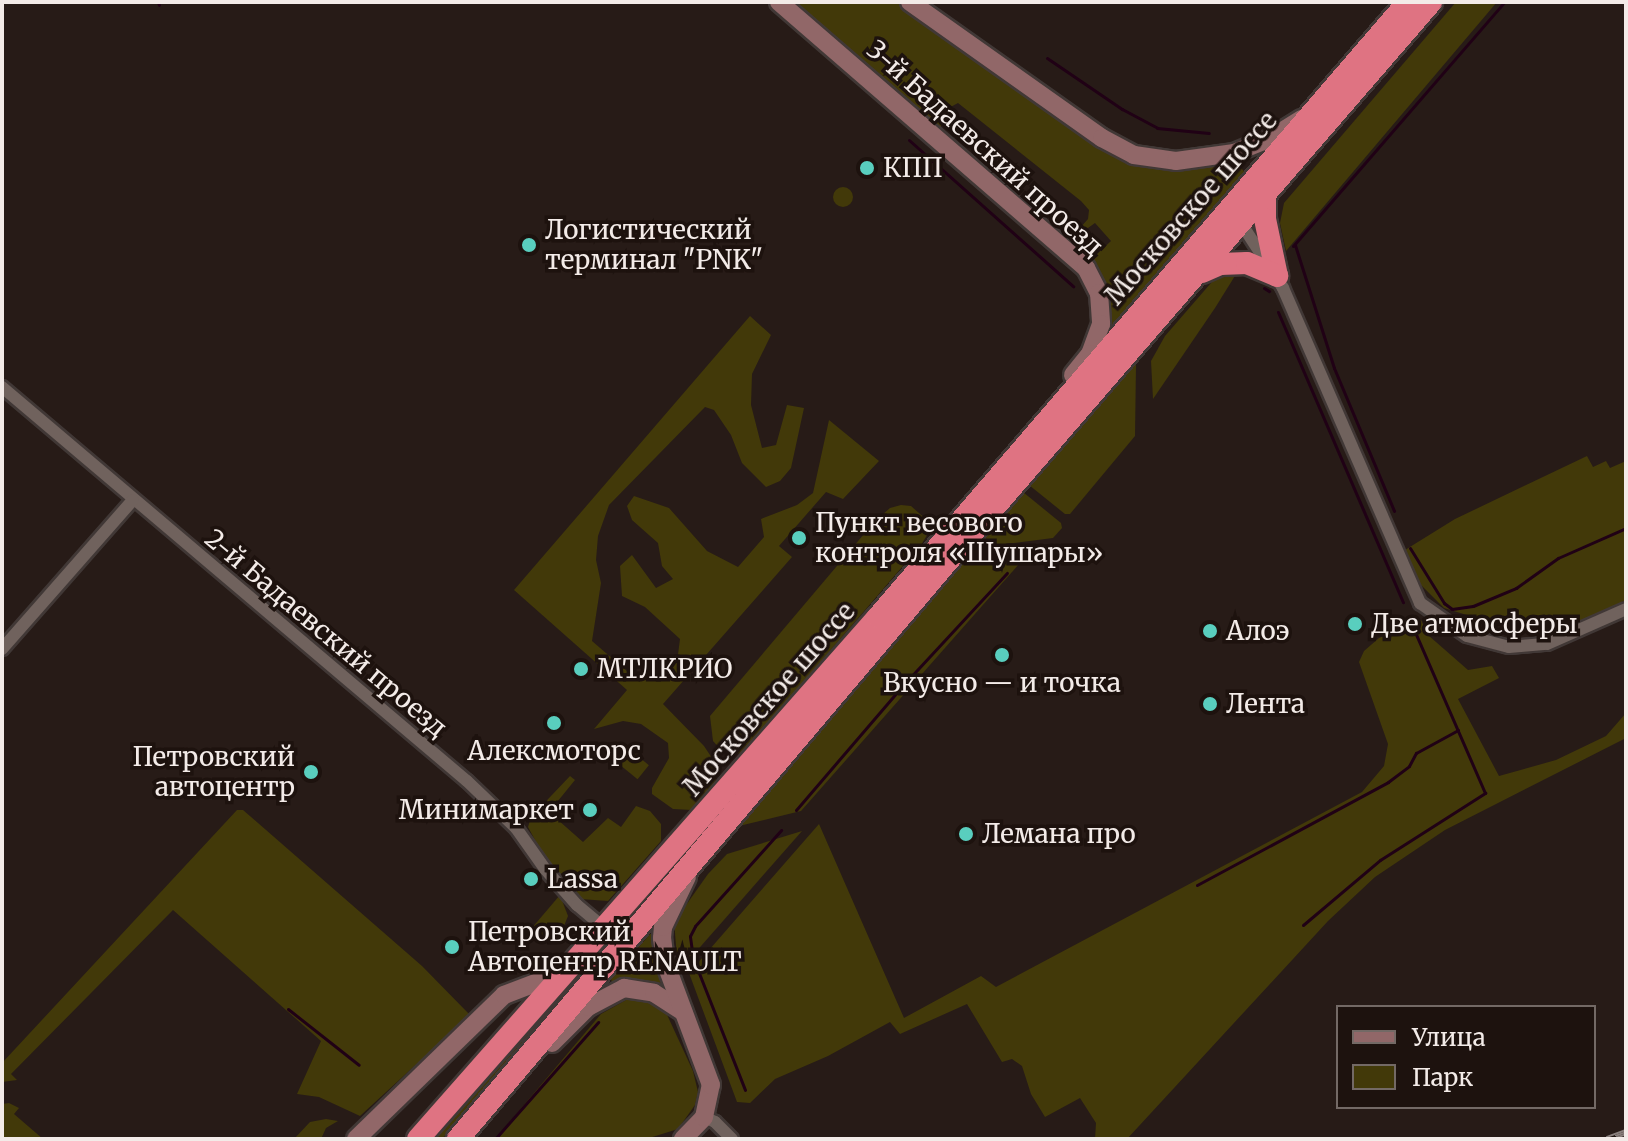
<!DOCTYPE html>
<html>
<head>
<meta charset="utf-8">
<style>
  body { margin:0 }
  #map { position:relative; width:1628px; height:1141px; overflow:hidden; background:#271b17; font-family:Merriweather,serif }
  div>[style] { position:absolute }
  .green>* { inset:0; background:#423909; transform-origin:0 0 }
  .round { border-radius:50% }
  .stream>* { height:3px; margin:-1.5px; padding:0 1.5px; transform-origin:1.5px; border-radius:1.5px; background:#200115 }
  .roads { filter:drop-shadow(2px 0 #413836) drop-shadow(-2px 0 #413836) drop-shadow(0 2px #413836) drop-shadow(0 -2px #413836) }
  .street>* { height:12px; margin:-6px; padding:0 6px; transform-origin:6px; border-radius:6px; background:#70625d }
  .secondary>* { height:18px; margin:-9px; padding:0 9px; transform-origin:9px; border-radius:9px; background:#916768 }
  .highway>* { height:22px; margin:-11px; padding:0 11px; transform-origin:11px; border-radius:11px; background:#df7382 }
  .rail>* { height:6px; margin-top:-3px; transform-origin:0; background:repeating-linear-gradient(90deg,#1d120e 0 9px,#897f7c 0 18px); box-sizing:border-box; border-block:2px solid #897f7c }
  .dots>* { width:22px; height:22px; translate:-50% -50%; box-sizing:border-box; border:4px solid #1d120e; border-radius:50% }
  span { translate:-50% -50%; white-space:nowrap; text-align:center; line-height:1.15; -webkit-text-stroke:7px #1d120e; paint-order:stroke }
  .street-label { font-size:26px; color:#f3ebe8 }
  .poi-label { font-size:26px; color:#f3ebe8 }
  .left { translate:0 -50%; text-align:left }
  .right { translate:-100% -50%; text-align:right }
  .frame { position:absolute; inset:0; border:4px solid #f3ebe8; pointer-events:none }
  .legend { position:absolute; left:1336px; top:1005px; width:260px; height:104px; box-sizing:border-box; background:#1d120e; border:2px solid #736965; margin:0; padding:10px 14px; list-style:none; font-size:24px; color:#f3ebe8 }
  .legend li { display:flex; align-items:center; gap:16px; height:40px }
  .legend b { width:40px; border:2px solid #736965 }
</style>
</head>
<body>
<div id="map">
  <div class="green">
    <i style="clip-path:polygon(793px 2px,898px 2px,1135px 164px,1181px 170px,1236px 162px,1247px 175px,1106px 337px,1105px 288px,1100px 273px,1077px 248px,1080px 244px,1095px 256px,1111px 241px,1095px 223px,1071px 240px,1065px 235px,1079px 229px,1088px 219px,1089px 210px,1081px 201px,958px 103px,945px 110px,940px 129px)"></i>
    <i style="clip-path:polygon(1456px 2px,1497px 2px,1286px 251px,1280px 223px,1284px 203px)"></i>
    <i class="round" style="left:833px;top:187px;width:20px;height:20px"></i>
    <i style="clip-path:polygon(1238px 271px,1215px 308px,1153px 399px,1151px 361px,1165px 336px,1217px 276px)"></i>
    <i style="clip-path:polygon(750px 316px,771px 335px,752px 374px,751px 405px,762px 448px,776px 445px,787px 405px,804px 408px,791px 468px,780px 481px,766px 487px,742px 463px,731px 435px,714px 410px,705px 407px,609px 505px,598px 536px,596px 560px,601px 583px,592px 641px,628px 672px,652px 680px,666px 677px,677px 662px,680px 639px,645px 607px,622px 596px,620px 566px,632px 555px,656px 588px,673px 579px,662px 566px,658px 543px,632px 520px,627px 506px,634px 496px,669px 508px,707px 551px,738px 567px,764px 537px,761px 519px,797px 505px,813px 493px,829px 420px,879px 461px,843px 499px,826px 492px,779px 546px,792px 557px,663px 704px,704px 746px,712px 758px,716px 778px,714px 788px,692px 810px,673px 809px,652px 794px,652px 788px,669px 758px,668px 743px,641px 724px,623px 721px,594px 729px,627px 690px,514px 590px)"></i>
    <i style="clip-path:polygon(1131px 362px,1136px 365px,1135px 436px,1070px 514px,1065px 514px,1029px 485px,1027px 476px)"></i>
    <i style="clip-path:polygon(1587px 456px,1593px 467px,1606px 461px,1610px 468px,1626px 461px,1626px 600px,1565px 630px,1544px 631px,1486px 621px,1444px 608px,1420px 584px,1405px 550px,1455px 519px)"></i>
    <i style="clip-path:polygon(1023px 492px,1061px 523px,1062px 528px,1053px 538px,981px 547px,976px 543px,1014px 496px)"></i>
    <i style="clip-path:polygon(901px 505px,911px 506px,929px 522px,929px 532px,921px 545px,743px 752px,730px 756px,722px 751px,713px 741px,710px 716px,875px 521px,890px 508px)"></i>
    <i style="clip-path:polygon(1009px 557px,1019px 564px,801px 811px,739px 826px,737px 823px,954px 565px)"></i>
    <i style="clip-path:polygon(1421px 620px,1428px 635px,1468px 670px,1492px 666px,1499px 678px,1458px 699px,1499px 776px,1556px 760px,1606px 736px,1626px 713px,1626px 738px,1445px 830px,1375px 877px,1328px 921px,1127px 1139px,1095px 1139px,1096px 1123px,1080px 1098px,1045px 1117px,1031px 1094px,1022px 1066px,1012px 1059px,1002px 1062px,967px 1004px,900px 1034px,890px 1022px,828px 1056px,775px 1079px,750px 1103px,737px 1102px,689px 973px,819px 824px,904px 1018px,981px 976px,996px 987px,1362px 792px,1384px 766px,1388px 744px,1359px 662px,1364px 651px,1379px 638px)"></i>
    <i style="left:624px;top:745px;width:32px;height:18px;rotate:39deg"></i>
    <i style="clip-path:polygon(570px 776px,575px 780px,549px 812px,583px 842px,608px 818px,621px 827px,636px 806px,650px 811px,661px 824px,661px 841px,608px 901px,580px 899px,549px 866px,528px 827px,531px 817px)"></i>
    <i style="clip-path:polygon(237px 810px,243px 810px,422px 966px,470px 1015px,360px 1116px,319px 1097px,297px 1094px,321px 1041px,173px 910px,11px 1074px,17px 1080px,2px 1082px,2px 1063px)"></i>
    <i style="clip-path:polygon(802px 831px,680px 970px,678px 968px,674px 922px,708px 874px,727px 854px)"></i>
    <i style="clip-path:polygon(673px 862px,678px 867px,609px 950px,442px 1139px,433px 1139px)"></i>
    <i style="clip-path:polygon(560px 895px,568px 916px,562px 931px,545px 936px,531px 929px)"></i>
    <i style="clip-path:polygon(650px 934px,654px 934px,663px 984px,660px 989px,613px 985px,611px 979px)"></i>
    <i style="clip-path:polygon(644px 998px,663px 1006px,693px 1071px,698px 1092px,695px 1105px,678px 1129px,646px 1139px,495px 1139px,601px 1014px,626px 1000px)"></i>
    <i style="clip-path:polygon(9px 1103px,19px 1108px,14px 1114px,43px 1139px,2px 1139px,2px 1104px)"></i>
    <i style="clip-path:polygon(326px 1119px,338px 1121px,326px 1128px,321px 1139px,294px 1139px,310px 1122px)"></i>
  </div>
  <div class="stream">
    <i style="left:158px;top:2px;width:3px;rotate:72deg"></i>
    <i style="left:1047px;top:58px;width:91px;rotate:34.2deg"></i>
    <i style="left:1122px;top:109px;width:40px;rotate:28deg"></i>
    <i style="left:1157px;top:128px;width:52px;rotate:5.5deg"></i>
    <i style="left:909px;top:140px;width:220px;rotate:41.7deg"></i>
    <i style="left:1295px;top:245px;width:129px;rotate:72.4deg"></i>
    <i style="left:1334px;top:368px;width:155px;rotate:67.2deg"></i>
    <i style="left:1293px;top:246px;width:323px;rotate:-49.1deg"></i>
    <i style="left:1264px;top:288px;width:6px;rotate:31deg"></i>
    <i style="left:1278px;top:312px;width:316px;rotate:66.7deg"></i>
    <i style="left:1410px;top:548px;width:65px;rotate:58.3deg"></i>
    <i style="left:1444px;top:603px;width:10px;rotate:37deg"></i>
    <i style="left:1452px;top:609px;width:21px;rotate:-8deg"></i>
    <i style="left:1473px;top:606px;width:47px;rotate:-22.7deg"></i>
    <i style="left:1516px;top:588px;width:52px;rotate:-35.5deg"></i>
    <i style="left:1558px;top:558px;width:74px;rotate:-23.8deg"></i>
    <i style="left:796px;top:810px;width:167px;rotate:-49.4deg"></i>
    <i style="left:905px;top:683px;width:150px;rotate:-47.2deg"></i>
    <i style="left:1197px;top:885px;width:217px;rotate:-28.3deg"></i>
    <i style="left:1388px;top:782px;width:26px;rotate:-37deg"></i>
    <i style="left:1409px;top:766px;width:15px;rotate:-62deg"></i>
    <i style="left:1416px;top:753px;width:48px;rotate:-28.7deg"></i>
    <i style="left:1303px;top:925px;width:101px;rotate:-40.2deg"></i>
    <i style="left:1380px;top:860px;width:125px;rotate:-32.5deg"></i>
    <i style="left:1485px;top:793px;width:185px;rotate:-113.5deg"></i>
    <i style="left:692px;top:951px;width:15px;rotate:-98deg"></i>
    <i style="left:690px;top:936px;width:11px;rotate:-63deg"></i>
    <i style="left:695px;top:926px;width:129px;rotate:-48.1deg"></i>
    <i style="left:697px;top:968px;width:131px;rotate:68.5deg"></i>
    <i style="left:288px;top:1009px;width:90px;rotate:38.3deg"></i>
    <i style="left:495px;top:1139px;width:156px;rotate:-48.6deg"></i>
  </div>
  <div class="roads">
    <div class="street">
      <i style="left:1239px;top:220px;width:81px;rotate:57.1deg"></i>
      <i style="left:1283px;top:288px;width:344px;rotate:66.5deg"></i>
      <i style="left:1420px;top:603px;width:57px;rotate:35.1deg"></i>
      <i style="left:1467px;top:636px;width:43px;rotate:14.7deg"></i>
      <i style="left:1509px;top:647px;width:38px;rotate:-5deg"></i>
      <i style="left:1547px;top:644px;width:86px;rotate:-23.9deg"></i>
      <i style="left:2px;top:387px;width:609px;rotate:40.28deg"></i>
      <i style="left:467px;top:781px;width:68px;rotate:43.8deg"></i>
      <i style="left:516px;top:828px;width:50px;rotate:54.7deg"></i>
      <i style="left:545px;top:869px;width:48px;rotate:48.4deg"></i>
      <i style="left:577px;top:905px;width:38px;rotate:40deg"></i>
      <i style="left:2px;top:649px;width:198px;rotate:-48.7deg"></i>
      <i style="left:704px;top:1117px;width:12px;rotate:24deg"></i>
      <i style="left:715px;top:1122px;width:24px;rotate:45deg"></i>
    </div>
    <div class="secondary">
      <i style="left:779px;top:2px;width:406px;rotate:40.9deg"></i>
      <i style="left:1086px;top:268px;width:28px;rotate:63deg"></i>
      <i style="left:1099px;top:293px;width:31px;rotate:86deg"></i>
      <i style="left:1101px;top:324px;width:32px;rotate:110deg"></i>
      <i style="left:1090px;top:354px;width:27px;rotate:129deg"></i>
      <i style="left:910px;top:2px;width:235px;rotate:35.3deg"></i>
      <i style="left:1102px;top:138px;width:36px;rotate:28deg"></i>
      <i style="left:1134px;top:155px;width:42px;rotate:8.1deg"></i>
      <i style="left:1176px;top:161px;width:59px;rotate:-7.9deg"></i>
      <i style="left:1234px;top:153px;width:42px;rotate:-22.3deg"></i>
      <i style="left:1273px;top:137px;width:34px;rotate:-32deg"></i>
      <i style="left:552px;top:1043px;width:51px;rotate:-45deg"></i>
      <i style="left:588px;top:1007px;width:41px;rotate:-27.8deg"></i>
      <i style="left:624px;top:988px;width:30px;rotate:9deg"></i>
      <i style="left:654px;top:993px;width:35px;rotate:33deg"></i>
      <i style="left:356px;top:1139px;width:206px;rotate:-44.2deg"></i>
      <i style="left:504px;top:995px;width:64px;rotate:-21deg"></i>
      <i style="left:683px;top:1139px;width:30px;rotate:-46deg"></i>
      <i style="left:704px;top:1117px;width:33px;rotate:-78deg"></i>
      <i style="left:711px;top:1085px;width:131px;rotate:-110.5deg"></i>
      <i style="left:665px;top:962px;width:24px;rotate:-97deg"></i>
      <i style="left:662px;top:938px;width:11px;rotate:-85deg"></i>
      <i style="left:663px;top:927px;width:55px;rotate:-64.4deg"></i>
    </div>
    <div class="highway">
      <i style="left:1265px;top:195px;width:24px;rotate:90deg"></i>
      <i style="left:1265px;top:219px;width:58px;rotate:78.1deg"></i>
      <i style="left:1202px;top:272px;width:20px;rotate:-24deg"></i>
      <i style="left:1220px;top:264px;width:27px;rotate:-2deg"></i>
      <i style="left:1247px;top:263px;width:33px;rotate:23deg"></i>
      <i style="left:418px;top:1139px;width:696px;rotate:-48.61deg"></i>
      <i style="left:878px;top:617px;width:812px;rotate:-49.25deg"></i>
      <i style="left:458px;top:1139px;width:756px;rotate:-49.72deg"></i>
      <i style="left:947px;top:562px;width:740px;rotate:-49.16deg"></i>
    </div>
  </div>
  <div class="rail">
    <i style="left:1607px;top:1139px;width:20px;rotate:-20deg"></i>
  </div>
  <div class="dots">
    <i style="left:867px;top:168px;background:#59cebe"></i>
    <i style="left:529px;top:245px;background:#59cebe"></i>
    <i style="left:799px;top:538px;background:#59cebe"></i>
    <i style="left:1355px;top:624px;background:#59cebe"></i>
    <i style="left:1210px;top:631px;background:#59cebe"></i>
    <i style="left:1002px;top:655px;background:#59cebe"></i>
    <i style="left:581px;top:669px;background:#59cebe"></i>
    <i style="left:1210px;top:704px;background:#59cebe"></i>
    <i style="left:554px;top:723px;background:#59cebe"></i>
    <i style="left:311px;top:772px;background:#59cebe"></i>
    <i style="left:590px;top:810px;background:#59cebe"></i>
    <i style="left:966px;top:834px;background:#59cebe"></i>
    <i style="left:531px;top:879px;background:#59cebe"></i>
    <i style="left:452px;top:947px;background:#59cebe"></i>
  </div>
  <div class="street-label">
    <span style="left:985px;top:148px;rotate:42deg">3-й Бадаевский проезд</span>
    <span style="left:1191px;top:208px;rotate:-49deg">Московское шоссе</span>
    <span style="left:326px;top:633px;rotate:40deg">2-й Бадаевский проезд</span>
    <span style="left:769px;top:699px;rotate:-49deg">Московское шоссе</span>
  </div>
  <div class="poi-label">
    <span class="left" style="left:883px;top:168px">КПП</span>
    <span class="left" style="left:545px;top:245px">Логистический<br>терминал "PNK"</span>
    <span class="left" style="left:815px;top:538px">Пункт весового<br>контроля «Шушары»</span>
    <span class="left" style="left:1371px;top:624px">Две атмосферы</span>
    <span class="left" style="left:1226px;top:631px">Алоэ</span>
    <span class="left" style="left:597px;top:669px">МТЛКРИО</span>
    <span style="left:1002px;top:683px">Вкусно — и точка</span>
    <span class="left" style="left:1226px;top:704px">Лента</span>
    <span style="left:554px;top:751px">Алексмоторс</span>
    <span class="right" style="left:295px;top:772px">Петровский<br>автоцентр</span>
    <span class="right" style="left:574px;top:810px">Минимаркет</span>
    <span class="left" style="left:982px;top:834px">Лемана про</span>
    <span class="left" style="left:547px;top:879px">Lassa</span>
    <span class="left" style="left:468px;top:947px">Петровский<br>Автоцентр RENAULT</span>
  </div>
  <div class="frame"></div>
  <ul class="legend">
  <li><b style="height:10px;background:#916768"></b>Улица</li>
  <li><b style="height:22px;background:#423909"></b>Парк</li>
  </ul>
</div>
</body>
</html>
